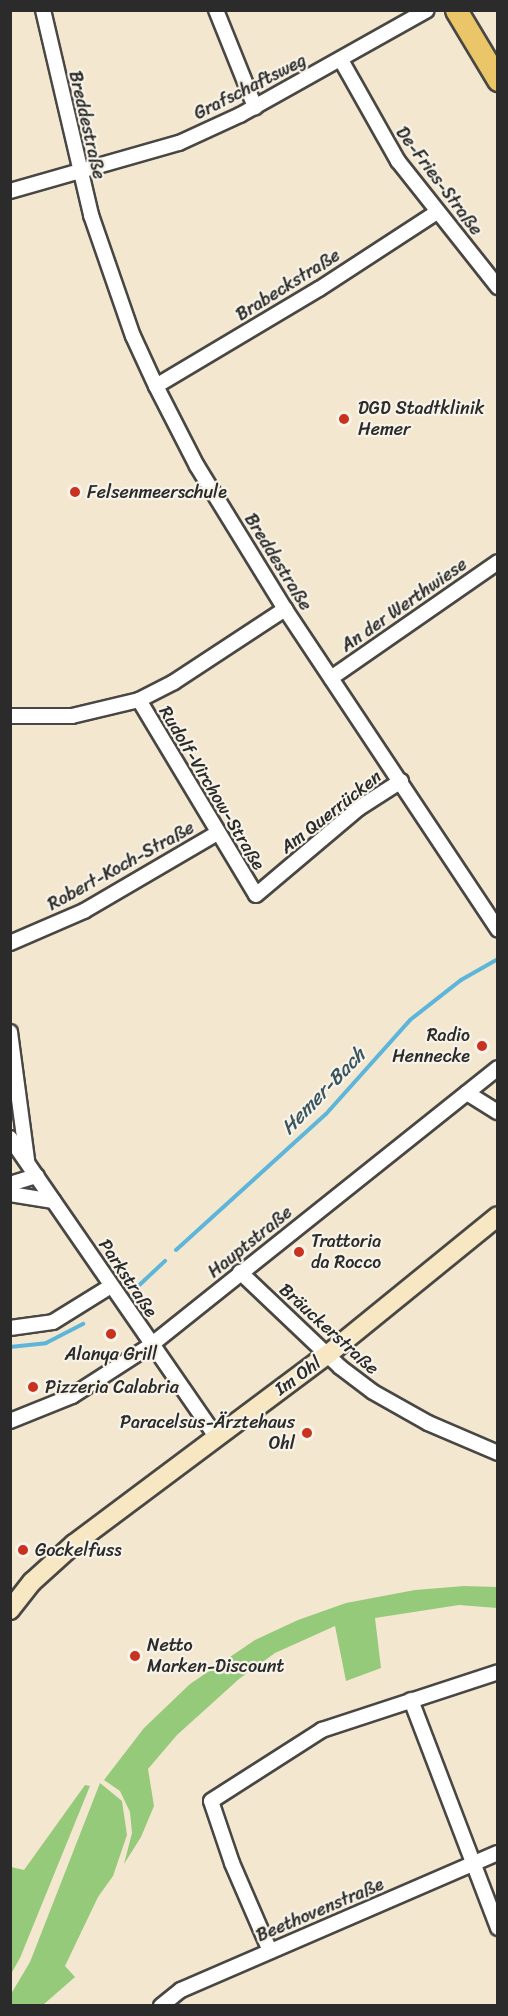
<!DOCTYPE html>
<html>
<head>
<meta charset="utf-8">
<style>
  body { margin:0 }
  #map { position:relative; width:508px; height:2016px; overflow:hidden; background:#f3e7d0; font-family:Sriracha,sans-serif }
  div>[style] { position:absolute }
  .green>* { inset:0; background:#95ca7b }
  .stream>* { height:4px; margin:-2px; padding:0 2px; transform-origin:2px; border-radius:2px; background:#5db6da }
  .roads { filter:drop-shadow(2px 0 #494744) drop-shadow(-2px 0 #494744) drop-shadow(0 2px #494744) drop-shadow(0 -2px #494744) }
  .minor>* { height:14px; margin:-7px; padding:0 7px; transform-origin:7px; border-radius:7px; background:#fff }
  .secondary>* { height:18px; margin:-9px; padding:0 9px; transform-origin:9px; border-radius:9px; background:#f7e8c3 }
  .primary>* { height:21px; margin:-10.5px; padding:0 10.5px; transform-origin:10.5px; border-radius:10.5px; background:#ebc669 }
  .dots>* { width:16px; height:16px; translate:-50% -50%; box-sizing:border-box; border:3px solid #f7f3e8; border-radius:50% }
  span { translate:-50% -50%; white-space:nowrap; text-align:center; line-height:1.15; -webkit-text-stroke:4.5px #f7f3e8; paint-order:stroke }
  .street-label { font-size:18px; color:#2b2b2b }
  .poi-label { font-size:18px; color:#2b2b2b }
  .left { translate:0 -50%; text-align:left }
  .right { translate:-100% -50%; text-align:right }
  .water-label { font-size:20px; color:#3a5560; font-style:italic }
  .frame { position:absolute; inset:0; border:12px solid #2b2b2b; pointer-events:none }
</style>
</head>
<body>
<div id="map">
  <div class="green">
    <i style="clip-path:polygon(464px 1586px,497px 1587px,497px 1608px,459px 1605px,375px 1618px,381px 1668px,346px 1681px,335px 1626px,275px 1653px,239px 1679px,177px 1735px,148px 1769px,154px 1806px,141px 1837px,124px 1864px,132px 1833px,130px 1812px,120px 1791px,104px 1780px,144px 1728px,190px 1684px,255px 1640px,298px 1620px,346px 1603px,415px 1590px)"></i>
    <i style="clip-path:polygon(100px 1783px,122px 1801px,127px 1835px,113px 1876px,98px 1897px,65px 1966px,75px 1977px,43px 2005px,11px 2005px,11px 1994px,30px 1962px)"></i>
    <i style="clip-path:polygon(85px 1785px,90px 1786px,20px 1958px,11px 1974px,11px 1867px,24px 1870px)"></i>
  </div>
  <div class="stream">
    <i style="left:176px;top:1250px;width:202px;rotate:-42.2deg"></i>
    <i style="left:326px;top:1114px;width:126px;rotate:-48.2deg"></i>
    <i style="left:410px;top:1020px;width:65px;rotate:-38.1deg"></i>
    <i style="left:461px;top:980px;width:43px;rotate:-29.6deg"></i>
    <i style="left:133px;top:1291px;width:44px;rotate:-43.2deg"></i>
    <i style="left:10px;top:1347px;width:36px;rotate:-6deg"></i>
    <i style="left:46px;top:1343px;width:42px;rotate:-27.2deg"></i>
  </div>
  <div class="roads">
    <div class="minor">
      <i style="left:43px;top:10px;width:211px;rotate:76.8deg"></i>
      <i style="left:91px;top:215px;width:128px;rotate:70.9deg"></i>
      <i style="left:133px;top:336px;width:55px;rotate:65.3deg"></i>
      <i style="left:156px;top:386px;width:90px;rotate:62.9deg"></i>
      <i style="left:197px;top:466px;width:168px;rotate:58.4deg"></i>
      <i style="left:285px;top:609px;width:385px;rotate:56.4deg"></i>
      <i style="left:216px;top:10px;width:105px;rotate:68.1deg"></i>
      <i style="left:341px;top:60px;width:116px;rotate:60.6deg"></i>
      <i style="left:398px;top:161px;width:161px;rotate:51.6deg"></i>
      <i style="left:10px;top:191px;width:176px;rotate:-15.9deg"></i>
      <i style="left:179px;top:143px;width:67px;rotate:-24.7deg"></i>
      <i style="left:240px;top:115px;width:214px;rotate:-29.3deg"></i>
      <i style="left:156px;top:386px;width:190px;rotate:-30.8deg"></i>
      <i style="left:319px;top:289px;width:141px;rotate:-33.1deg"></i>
      <i style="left:331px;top:678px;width:203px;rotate:-34.8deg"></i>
      <i style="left:139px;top:700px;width:227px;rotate:59deg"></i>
      <i style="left:256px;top:895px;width:135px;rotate:-40.2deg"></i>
      <i style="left:359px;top:808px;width:50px;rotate:-32.7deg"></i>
      <i style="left:10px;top:716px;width:62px"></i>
      <i style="left:72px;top:716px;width:69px;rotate:-13.4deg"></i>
      <i style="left:139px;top:700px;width:39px;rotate:-27deg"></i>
      <i style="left:174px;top:682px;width:133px;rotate:-33.3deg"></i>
      <i style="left:10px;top:943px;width:81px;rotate:-23.4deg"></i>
      <i style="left:84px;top:911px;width:153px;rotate:-30.3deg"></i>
      <i style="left:10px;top:1032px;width:129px;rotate:82.4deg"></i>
      <i style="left:467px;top:1093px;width:36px;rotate:32deg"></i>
      <i style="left:10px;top:1138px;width:363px;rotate:55.4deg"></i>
      <i style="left:10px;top:1184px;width:28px;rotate:-17deg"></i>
      <i style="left:10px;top:1194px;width:44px;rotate:9.2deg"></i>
      <i style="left:240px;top:1272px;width:138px;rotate:43.5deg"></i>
      <i style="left:340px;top:1367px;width:41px;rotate:37.1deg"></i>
      <i style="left:373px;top:1392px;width:63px;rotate:29.4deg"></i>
      <i style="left:428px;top:1423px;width:76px;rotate:23.2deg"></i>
      <i style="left:10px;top:1328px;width:43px;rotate:-7.9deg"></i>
      <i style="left:53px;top:1322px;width:68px;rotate:-31.8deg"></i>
      <i style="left:10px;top:1421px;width:67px;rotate:-22deg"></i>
      <i style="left:72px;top:1396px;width:94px;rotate:-32.8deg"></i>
      <i style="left:151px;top:1345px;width:444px;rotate:-38.6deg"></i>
      <i style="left:411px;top:1700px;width:244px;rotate:69.1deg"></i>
      <i style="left:270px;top:1951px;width:96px;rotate:-113.4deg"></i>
      <i style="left:232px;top:1863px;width:65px;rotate:-108.7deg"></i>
      <i style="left:211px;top:1801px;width:132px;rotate:-32.6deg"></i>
      <i style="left:322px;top:1730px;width:185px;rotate:-18.2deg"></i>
      <i style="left:161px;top:2006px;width:26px;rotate:-39deg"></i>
      <i style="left:181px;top:1990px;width:345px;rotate:-23.4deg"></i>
    </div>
    <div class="secondary">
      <i style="left:10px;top:1610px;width:36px;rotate:-52deg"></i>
      <i style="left:32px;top:1582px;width:57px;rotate:-42.1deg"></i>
      <i style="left:74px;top:1544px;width:316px;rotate:-36.8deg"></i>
      <i style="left:327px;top:1355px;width:220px;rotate:-39.1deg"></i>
    </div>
    <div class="primary">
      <i style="left:456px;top:10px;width:82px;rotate:59deg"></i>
    </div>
  </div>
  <div class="dots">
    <i style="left:344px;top:419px;background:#c8321e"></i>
    <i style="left:75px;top:492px;background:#c8321e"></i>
    <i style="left:482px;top:1046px;background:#c8321e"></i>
    <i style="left:299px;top:1252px;background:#c8321e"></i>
    <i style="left:111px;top:1334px;background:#c8321e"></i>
    <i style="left:33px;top:1387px;background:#c8321e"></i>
    <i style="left:307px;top:1433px;background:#c8321e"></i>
    <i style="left:23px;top:1550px;background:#c8321e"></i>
    <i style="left:135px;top:1656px;background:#c8321e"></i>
  </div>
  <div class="street-label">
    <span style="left:250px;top:87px;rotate:-27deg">Grafschaftsweg</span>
    <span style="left:87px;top:125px;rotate:77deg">Breddestraße</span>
    <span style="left:439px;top:181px;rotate:53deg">De-Fries-Straße</span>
    <span style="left:288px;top:285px;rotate:-32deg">Brabeckstraße</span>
    <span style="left:278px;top:562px;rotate:58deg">Breddestraße</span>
    <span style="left:404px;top:605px;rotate:-35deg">An der Werthwiese</span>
    <span style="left:212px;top:788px;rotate:59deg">Rudolf-Virchow-Straße</span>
    <span style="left:331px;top:812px;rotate:-38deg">Am Querrücken</span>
    <span style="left:121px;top:866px;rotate:-29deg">Robert-Koch-Straße</span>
    <span style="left:250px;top:1242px;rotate:-39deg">Hauptstraße</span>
    <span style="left:128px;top:1278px;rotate:56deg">Parkstraße</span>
    <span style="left:329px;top:1329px;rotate:42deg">Bräuckerstraße</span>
    <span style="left:298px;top:1376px;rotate:-36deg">Im Ohl</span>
    <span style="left:320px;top:1910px;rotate:-23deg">Beethovenstraße</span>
  </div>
  <div class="poi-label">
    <span class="left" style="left:358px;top:419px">DGD Stadtklinik<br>Hemer</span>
    <span class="left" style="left:87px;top:492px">Felsenmeerschule</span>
    <span class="right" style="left:470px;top:1046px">Radio<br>Hennecke</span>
    <span class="left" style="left:311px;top:1252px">Trattoria<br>da Rocco</span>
    <span style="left:111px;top:1354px">Alanya Grill</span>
    <span class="left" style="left:45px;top:1387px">Pizzeria Calabria</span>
    <span class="right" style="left:295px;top:1433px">Paracelsus-Ärztehaus<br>Ohl</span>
    <span class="left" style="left:35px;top:1550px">Gockelfuss</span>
    <span class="left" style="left:147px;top:1656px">Netto<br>Marken-Discount</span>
  </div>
  <div class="water-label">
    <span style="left:323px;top:1091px;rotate:-46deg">Hemer-Bach</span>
  </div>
  <div class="frame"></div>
</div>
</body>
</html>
